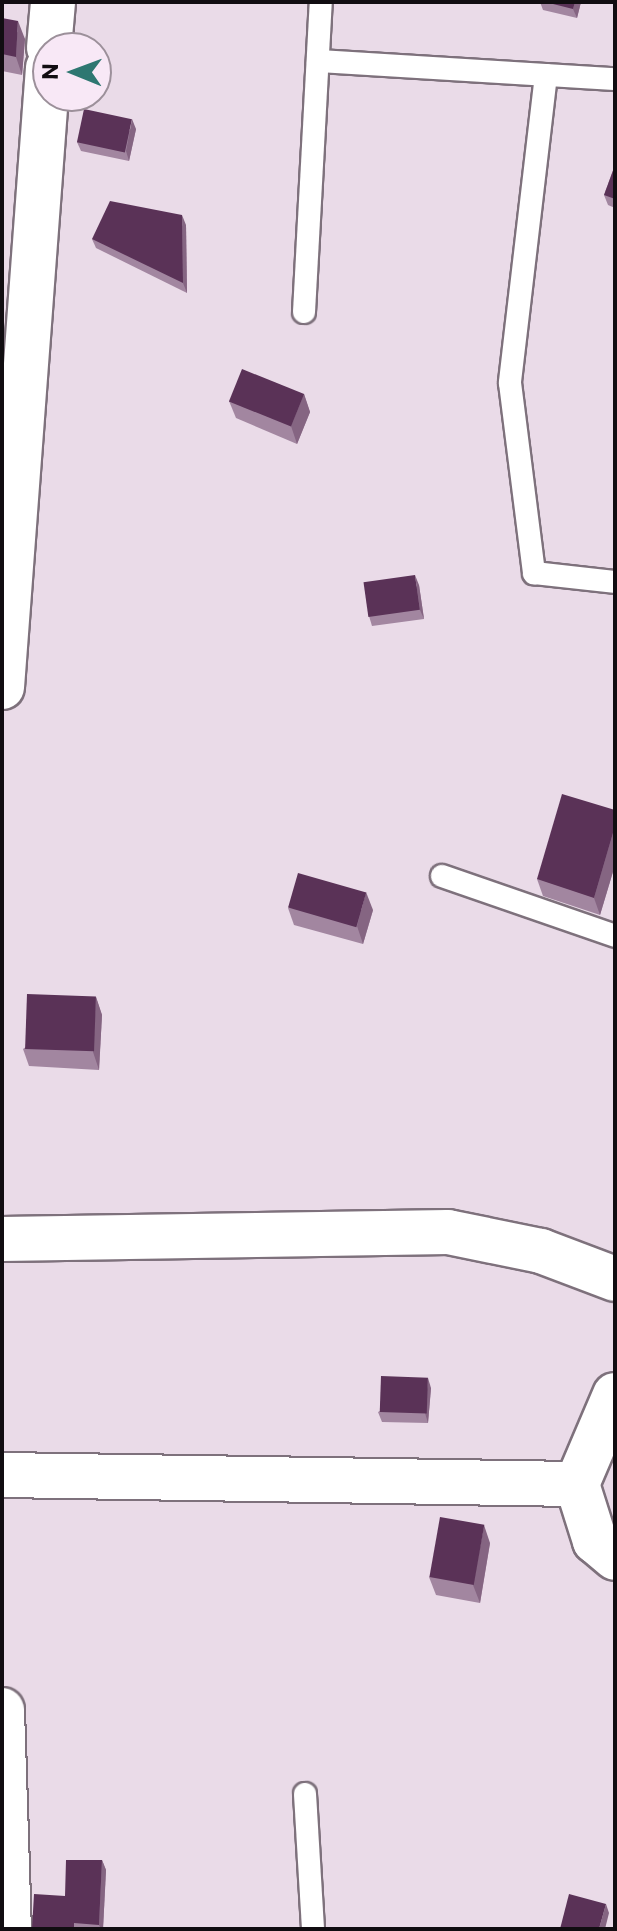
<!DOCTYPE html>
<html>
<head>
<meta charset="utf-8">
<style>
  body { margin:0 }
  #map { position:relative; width:617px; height:1931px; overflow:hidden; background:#eadbe8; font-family:Commissioner,sans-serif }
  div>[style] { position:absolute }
  .roads { filter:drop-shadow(2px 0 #7e717c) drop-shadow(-2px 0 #7e717c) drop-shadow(0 2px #7e717c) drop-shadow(0 -2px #7e717c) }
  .service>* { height:22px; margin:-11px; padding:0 11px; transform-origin:11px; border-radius:11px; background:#fff }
  .minor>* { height:44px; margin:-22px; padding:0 22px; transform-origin:22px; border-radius:22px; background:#fff }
  .wall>* { inset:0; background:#a286a0 }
  .shaded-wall>* { inset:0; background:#856582 }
  .building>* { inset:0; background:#5a3257; transform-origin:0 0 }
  span { translate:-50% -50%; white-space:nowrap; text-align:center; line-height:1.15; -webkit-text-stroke:8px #f8e8f6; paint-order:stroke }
  .frame { position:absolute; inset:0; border:4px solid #110d11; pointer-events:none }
  .north { position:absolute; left:32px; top:32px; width:80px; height:80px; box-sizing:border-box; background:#f8e8f6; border:2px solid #9c909a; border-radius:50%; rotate:271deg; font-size:22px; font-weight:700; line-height:32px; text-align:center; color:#110d11 }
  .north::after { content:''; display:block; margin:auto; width:28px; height:36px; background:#2e7771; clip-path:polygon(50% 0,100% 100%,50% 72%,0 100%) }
</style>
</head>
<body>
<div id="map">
  <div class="roads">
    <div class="service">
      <i style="left:318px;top:61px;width:298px;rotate:3.5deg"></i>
      <i style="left:546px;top:75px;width:310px;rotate:96.7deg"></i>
      <i style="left:510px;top:383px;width:192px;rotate:82.8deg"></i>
      <i style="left:534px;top:573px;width:81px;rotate:6.3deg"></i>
      <i style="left:304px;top:312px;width:310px;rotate:-86.9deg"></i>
      <i style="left:442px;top:876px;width:183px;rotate:19.1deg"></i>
      <i style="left:305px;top:1794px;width:135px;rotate:86.6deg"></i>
    </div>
    <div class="minor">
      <i style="left:49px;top:48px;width:46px;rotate:-85deg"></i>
      <i style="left:2px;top:687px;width:621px;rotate:-85.75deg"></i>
      <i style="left:2px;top:1239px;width:446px;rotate:-0.9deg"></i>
      <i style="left:448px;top:1232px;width:95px;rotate:11.5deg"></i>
      <i style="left:541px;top:1251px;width:79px;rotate:20.7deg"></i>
      <i style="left:615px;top:1395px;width:97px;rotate:113.1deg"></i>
      <i style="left:577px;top:1484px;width:60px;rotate:72.5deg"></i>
      <i style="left:595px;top:1541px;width:26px;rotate:40deg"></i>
      <i style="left:2px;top:1475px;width:575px;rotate:0.9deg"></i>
      <i style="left:2px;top:1710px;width:219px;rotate:88.2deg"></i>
    </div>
  </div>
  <div class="wall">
    <i style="clip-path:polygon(540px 2px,581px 2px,577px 18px,543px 10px)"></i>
    <i style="clip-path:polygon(2px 18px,25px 39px,22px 75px,2px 71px)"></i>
    <i style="clip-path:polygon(136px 129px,129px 161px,81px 151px,77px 142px)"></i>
    <i style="clip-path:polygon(615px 165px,615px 208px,608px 205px,604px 195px)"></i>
    <i style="clip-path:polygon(186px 225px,187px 293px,96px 248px,92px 239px)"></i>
    <i style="clip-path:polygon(304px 394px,310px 412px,297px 444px,236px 418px,229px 401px)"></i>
    <i style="clip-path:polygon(419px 585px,424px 619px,372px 626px,369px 616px)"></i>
    <i style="clip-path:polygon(615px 810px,615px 865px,600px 915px,543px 896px,537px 879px)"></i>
    <i style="clip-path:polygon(288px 908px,373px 910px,363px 944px,294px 925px)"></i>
    <i style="clip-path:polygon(96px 997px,102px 1015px,99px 1070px,29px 1066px,23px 1049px)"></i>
    <i style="clip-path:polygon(431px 1388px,428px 1423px,382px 1422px,378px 1412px)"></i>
    <i style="clip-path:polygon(490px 1543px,480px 1603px,436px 1595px,429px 1577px)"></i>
    <i style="clip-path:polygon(102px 1860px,106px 1870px,103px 1929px,32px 1929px)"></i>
  </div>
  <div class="shaded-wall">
    <i style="clip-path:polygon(575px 2px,581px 2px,577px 18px,573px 9px)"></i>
    <i style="clip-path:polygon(18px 21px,25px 39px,22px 75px,16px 57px)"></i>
    <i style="clip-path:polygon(132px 119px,136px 129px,129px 161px,126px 151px)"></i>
    <i style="clip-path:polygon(182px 215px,186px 225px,187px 293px,183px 283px)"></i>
    <i style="clip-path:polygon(304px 394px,310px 412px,297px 444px,291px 426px)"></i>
    <i style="clip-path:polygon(415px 575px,419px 585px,424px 619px,420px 610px)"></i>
    <i style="clip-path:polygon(615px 826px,615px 865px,600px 915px,594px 898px)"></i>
    <i style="clip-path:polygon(366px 892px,373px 910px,363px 944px,357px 926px)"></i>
    <i style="clip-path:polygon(96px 997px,102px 1015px,99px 1070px,93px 1052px)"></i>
    <i style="clip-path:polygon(428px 1378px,431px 1388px,428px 1423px,425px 1413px)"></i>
    <i style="clip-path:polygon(484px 1525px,490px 1543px,480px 1603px,473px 1585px)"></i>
    <i style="clip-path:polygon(102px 1860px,106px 1870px,103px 1929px,101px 1929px,99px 1925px)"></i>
    <i style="clip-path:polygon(606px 1904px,609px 1913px,605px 1929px,599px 1929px)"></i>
  </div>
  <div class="building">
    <i style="clip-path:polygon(545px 2px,575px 2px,573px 9px)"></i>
    <i style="clip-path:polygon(2px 18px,18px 21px,16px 57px,2px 54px)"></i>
    <i style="left:84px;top:109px;width:49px;height:34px;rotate:12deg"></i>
    <i style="clip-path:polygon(615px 165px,615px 199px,604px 195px)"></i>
    <i style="clip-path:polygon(110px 201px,182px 215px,183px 283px,92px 239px)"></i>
    <i style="left:242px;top:369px;width:67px;height:35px;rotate:22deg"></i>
    <i style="left:415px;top:575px;width:35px;height:52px;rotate:82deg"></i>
    <i style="clip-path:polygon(562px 794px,615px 810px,615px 826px,594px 898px,537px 879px)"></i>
    <i style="left:298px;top:873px;width:71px;height:36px;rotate:16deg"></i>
    <i style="left:27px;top:994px;width:69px;height:55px;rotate:2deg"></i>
    <i style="left:381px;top:1376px;width:47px;height:36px;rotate:2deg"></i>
    <i style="left:440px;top:1517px;width:45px;height:61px;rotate:10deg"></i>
    <i style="clip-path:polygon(66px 1860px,102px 1860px,99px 1925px,74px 1923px,74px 1929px,32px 1929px,34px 1894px,65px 1896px)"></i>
    <i style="clip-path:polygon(569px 1894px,606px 1904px,599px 1929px,560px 1929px)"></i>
  </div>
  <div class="frame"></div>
  <div class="north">N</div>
</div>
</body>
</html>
